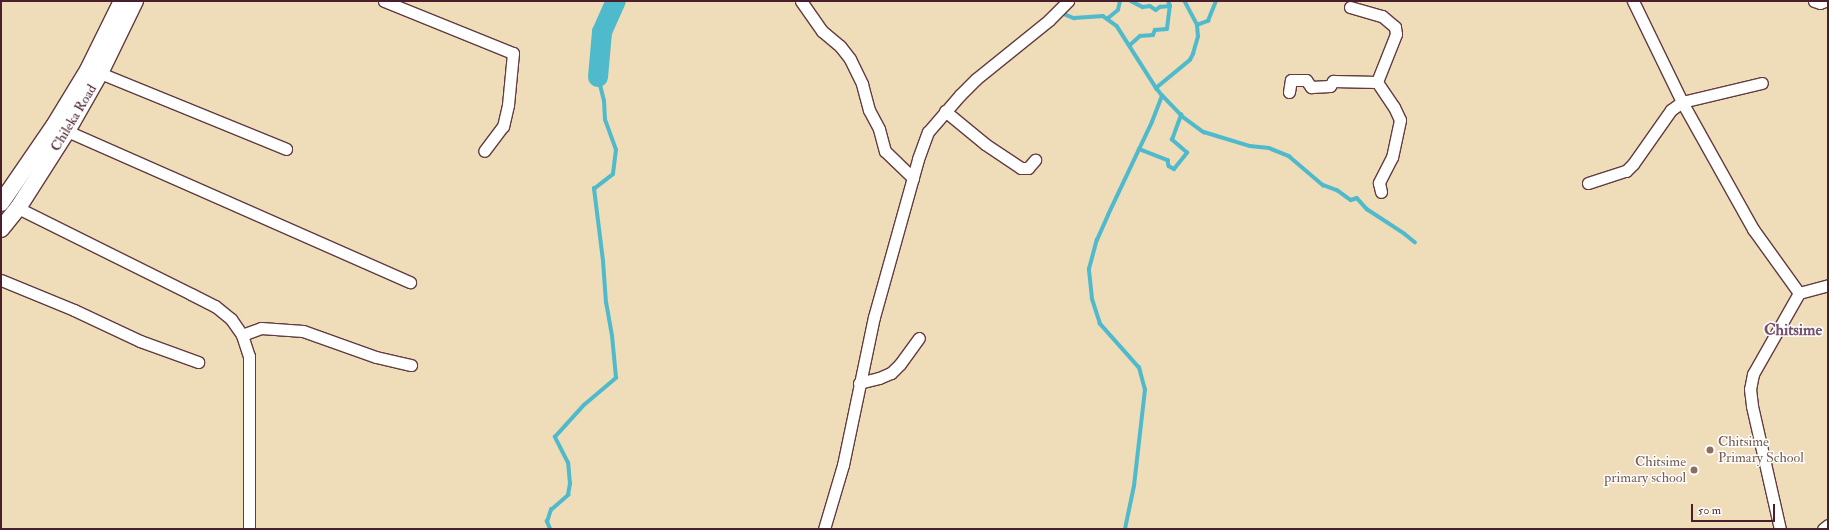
<!DOCTYPE html>
<html>
<head>
<meta charset="utf-8">
<style>
  body { margin:0 }
  #map { position:relative; width:1829px; height:530px; overflow:hidden; background:#efdcb9; font-family:"IM FELL Double Pica",serif }
  div>[style] { position:absolute }
  .stream>* { height:3.5px; margin:-1.75px; padding:0 1.75px; transform-origin:1.75px; border-radius:1.75px; background:#4fbacc }
  .river>* { height:20px; margin:-10px; padding:0 10px; transform-origin:10px; border-radius:10px; background:#4fbacc }
  .roads { filter:drop-shadow(1px 0 #633b40) drop-shadow(-1px 0 #633b40) drop-shadow(0 1px #633b40) drop-shadow(0 -1px #633b40) }
  .minor>* { height:11px; margin:-5.5px; padding:0 5.5px; transform-origin:5.5px; border-radius:5.5px; background:#fff }
  .highway>* { height:16px; margin:-8px; padding:0 8px; transform-origin:8px; border-radius:8px; background:#fff }
  .dots>* { width:11px; height:11px; translate:-50% -50%; box-sizing:border-box; border:2px solid #fff; border-radius:50% }
  span { translate:-50% -50%; white-space:nowrap; text-align:center; line-height:1.15; -webkit-text-stroke:3px #fff; paint-order:stroke }
  .street-label { font-size:14px; color:#4a1f2b }
  .education-label { font-size:14px; color:#785e54 }
  .left { translate:0 -50%; text-align:left }
  .right { translate:-100% -50%; text-align:right }
  .quarter-label { font-size:16px; color:#77516c; font-weight:700 }
  .frame { position:absolute; inset:0; border:2px solid #4a1f2b; pointer-events:none }
  .scale { position:absolute; left:1691px; top:504px; width:84px; height:18px; box-sizing:border-box; border:2px solid #4a1f2b; border-top:0; padding-left:5px; font-size:12px; line-height:14px; white-space:nowrap; color:#4a1f2b; -webkit-text-stroke:3px #fff; paint-order:stroke }
</style>
</head>
<body>
<div id="map">
  <div class="stream">
    <i style="left:1131px;top:1px;width:13px;rotate:27deg"></i>
    <i style="left:1143px;top:7px;width:7px;rotate:-8deg"></i>
    <i style="left:1150px;top:6px;width:7px;rotate:34deg"></i>
    <i style="left:1156px;top:10px;width:5px;rotate:-37deg"></i>
    <i style="left:1160px;top:7px;width:10px;rotate:-6deg"></i>
    <i style="left:1064px;top:14px;width:11px;rotate:22deg"></i>
    <i style="left:1074px;top:18px;width:29px;rotate:-4deg"></i>
    <i style="left:1103px;top:16px;width:17px;rotate:36deg"></i>
    <i style="left:1117px;top:26px;width:75px;rotate:57.6deg"></i>
    <i style="left:1107px;top:19px;width:14px;rotate:-39deg"></i>
    <i style="left:1118px;top:10px;width:9px;rotate:-77deg"></i>
    <i style="left:1197px;top:25px;width:12px;rotate:-20deg"></i>
    <i style="left:1208px;top:21px;width:22px;rotate:-68deg"></i>
    <i style="left:1130px;top:45px;width:13px;rotate:-42deg"></i>
    <i style="left:1140px;top:36px;width:13px;rotate:-4deg"></i>
    <i style="left:1153px;top:35px;width:5px;rotate:-68deg"></i>
    <i style="left:1155px;top:30px;width:12px;rotate:-5deg"></i>
    <i style="left:1167px;top:29px;width:23px;rotate:-83deg"></i>
    <i style="left:1170px;top:6px;width:5px;rotate:-112deg"></i>
    <i style="left:1162px;top:95px;width:30px;rotate:46deg"></i>
    <i style="left:1183px;top:117px;width:26px;rotate:36deg"></i>
    <i style="left:1204px;top:132px;width:48px;rotate:16.9deg"></i>
    <i style="left:1250px;top:146px;width:19px;rotate:6deg"></i>
    <i style="left:1269px;top:148px;width:22px;rotate:22deg"></i>
    <i style="left:1289px;top:156px;width:45px;rotate:40.5deg"></i>
    <i style="left:1323px;top:185px;width:15px;rotate:20deg"></i>
    <i style="left:1337px;top:190px;width:17px;rotate:36deg"></i>
    <i style="left:1351px;top:200px;width:6px;rotate:-18deg"></i>
    <i style="left:1357px;top:198px;width:15px;rotate:48deg"></i>
    <i style="left:1367px;top:209px;width:45px;rotate:33.3deg"></i>
    <i style="left:1405px;top:234px;width:13px;rotate:39deg"></i>
    <i style="left:1139px;top:149px;width:31px;rotate:21deg"></i>
    <i style="left:1168px;top:160px;width:6px;rotate:81deg"></i>
    <i style="left:1169px;top:166px;width:6px;rotate:31deg"></i>
    <i style="left:1174px;top:169px;width:21px;rotate:-51deg"></i>
    <i style="left:1187px;top:153px;width:20px;rotate:-139deg"></i>
    <i style="left:1172px;top:140px;width:27px;rotate:-70deg"></i>
    <i style="left:550px;top:529px;width:8px;rotate:-113deg"></i>
    <i style="left:547px;top:522px;width:13px;rotate:-72deg"></i>
    <i style="left:551px;top:510px;width:23px;rotate:-41deg"></i>
    <i style="left:568px;top:495px;width:11px;rotate:-80deg"></i>
    <i style="left:570px;top:484px;width:21px;rotate:-95deg"></i>
    <i style="left:568px;top:463px;width:29px;rotate:-117deg"></i>
    <i style="left:555px;top:437px;width:43px;rotate:-47.8deg"></i>
    <i style="left:584px;top:405px;width:42px;rotate:-40.2deg"></i>
    <i style="left:616px;top:378px;width:42px;rotate:-95.4deg"></i>
    <i style="left:612px;top:336px;width:34px;rotate:-100deg"></i>
    <i style="left:606px;top:303px;width:42px;rotate:-94.1deg"></i>
    <i style="left:603px;top:261px;width:73px;rotate:-97.1deg"></i>
    <i style="left:594px;top:189px;width:24px;rotate:-38deg"></i>
    <i style="left:613px;top:174px;width:24px;rotate:-83deg"></i>
    <i style="left:616px;top:150px;width:32px;rotate:-110deg"></i>
    <i style="left:605px;top:120px;width:19px;rotate:-93deg"></i>
    <i style="left:604px;top:101px;width:25px;rotate:-104deg"></i>
    <i style="left:1125px;top:529px;width:44px;rotate:-78.2deg"></i>
    <i style="left:1134px;top:486px;width:97px;rotate:-83.5deg"></i>
    <i style="left:1145px;top:390px;width:23px;rotate:-105deg"></i>
    <i style="left:1139px;top:368px;width:59px;rotate:-131.6deg"></i>
    <i style="left:1100px;top:324px;width:26px;rotate:-108deg"></i>
    <i style="left:1092px;top:299px;width:30px;rotate:-96deg"></i>
    <i style="left:1089px;top:269px;width:30px;rotate:-75deg"></i>
    <i style="left:1097px;top:240px;width:27px;rotate:-66deg"></i>
    <i style="left:1108px;top:215px;width:103px;rotate:-64.7deg"></i>
    <i style="left:1152px;top:122px;width:28px;rotate:-69deg"></i>
    <i style="left:1162px;top:96px;width:10px;rotate:-127deg"></i>
    <i style="left:1156px;top:88px;width:44px;rotate:-39.5deg"></i>
    <i style="left:1190px;top:60px;width:7px;rotate:-63deg"></i>
    <i style="left:1193px;top:54px;width:18px;rotate:-74deg"></i>
    <i style="left:1198px;top:37px;width:12px;rotate:-95deg"></i>
    <i style="left:1197px;top:25px;width:27px;rotate:-118deg"></i>
  </div>
  <div class="river">
    <i style="left:598px;top:77px;width:45px;rotate:-84.9deg"></i>
    <i style="left:602px;top:32px;width:34px;rotate:-66deg"></i>
  </div>
  <div class="roads">
    <div class="minor">
      <i style="left:384px;top:1px;width:139px;rotate:22deg"></i>
      <i style="left:513px;top:53px;width:52px;rotate:95.5deg"></i>
      <i style="left:508px;top:105px;width:22px;rotate:103deg"></i>
      <i style="left:503px;top:126px;width:31px;rotate:127deg"></i>
      <i style="left:801px;top:1px;width:37px;rotate:55deg"></i>
      <i style="left:822px;top:31px;width:23px;rotate:40deg"></i>
      <i style="left:840px;top:46px;width:16px;rotate:52deg"></i>
      <i style="left:850px;top:59px;width:28px;rotate:64deg"></i>
      <i style="left:862px;top:84px;width:27px;rotate:75deg"></i>
      <i style="left:869px;top:110px;width:21px;rotate:62deg"></i>
      <i style="left:879px;top:129px;width:23px;rotate:75deg"></i>
      <i style="left:885px;top:151px;width:39px;rotate:44deg"></i>
      <i style="left:1633px;top:1px;width:112px;rotate:64.1deg"></i>
      <i style="left:1682px;top:102px;width:145px;rotate:60.8deg"></i>
      <i style="left:1753px;top:229px;width:79px;rotate:54.3deg"></i>
      <i style="left:1799px;top:293px;width:93px;rotate:119.6deg"></i>
      <i style="left:1753px;top:374px;width:15px;rotate:101deg"></i>
      <i style="left:1750px;top:389px;width:17px;rotate:83deg"></i>
      <i style="left:1752px;top:406px;width:126px;rotate:77.2deg"></i>
      <i style="left:1814px;top:1px;width:6px;rotate:18deg"></i>
      <i style="left:1820px;top:3px;width:5px;rotate:-22deg"></i>
      <i style="left:1350px;top:7px;width:33px;rotate:16deg"></i>
      <i style="left:1382px;top:16px;width:17px;rotate:40deg"></i>
      <i style="left:1395px;top:27px;width:7px;rotate:82deg"></i>
      <i style="left:1396px;top:34px;width:52px;rotate:111.6deg"></i>
      <i style="left:1377px;top:82px;width:30px;rotate:56deg"></i>
      <i style="left:1394px;top:107px;width:14px;rotate:65deg"></i>
      <i style="left:1400px;top:120px;width:38px;rotate:102deg"></i>
      <i style="left:1392px;top:157px;width:29px;rotate:117deg"></i>
      <i style="left:1379px;top:183px;width:9px;rotate:77deg"></i>
      <i style="left:100px;top:73px;width:201px;rotate:22.2deg"></i>
      <i style="left:1289px;top:92px;width:12px;rotate:-81deg"></i>
      <i style="left:1291px;top:80px;width:15px"></i>
      <i style="left:1306px;top:80px;width:9px;rotate:54deg"></i>
      <i style="left:1311px;top:87px;width:19px;rotate:-3deg"></i>
      <i style="left:1330px;top:86px;width:6px;rotate:-59deg"></i>
      <i style="left:1333px;top:81px;width:44px;rotate:1.3deg"></i>
      <i style="left:945px;top:111px;width:52px;rotate:39.5deg"></i>
      <i style="left:985px;top:144px;width:43px;rotate:33.7deg"></i>
      <i style="left:1021px;top:168px;width:7px"></i>
      <i style="left:1028px;top:168px;width:11px;rotate:-49deg"></i>
      <i style="left:67px;top:131px;width:375px;rotate:23.8deg"></i>
      <i style="left:1588px;top:183px;width:40px;rotate:-18deg"></i>
      <i style="left:1626px;top:171px;width:10px;rotate:-45deg"></i>
      <i style="left:1633px;top:164px;width:66px;rotate:-54.9deg"></i>
      <i style="left:1671px;top:110px;width:14px;rotate:-36deg"></i>
      <i style="left:1682px;top:102px;width:82px;rotate:-13.4deg"></i>
      <i style="left:18px;top:208px;width:193px;rotate:26.4deg"></i>
      <i style="left:191px;top:294px;width:27px;rotate:27deg"></i>
      <i style="left:215px;top:306px;width:21px;rotate:39deg"></i>
      <i style="left:231px;top:319px;width:19px;rotate:55deg"></i>
      <i style="left:242px;top:335px;width:22px;rotate:72deg"></i>
      <i style="left:249px;top:356px;width:173px;rotate:90deg"></i>
      <i style="left:1px;top:280px;width:79px;rotate:22.3deg"></i>
      <i style="left:74px;top:310px;width:73px;rotate:25.2deg"></i>
      <i style="left:140px;top:341px;width:62px;rotate:19.9deg"></i>
      <i style="left:1799px;top:293px;width:30px;rotate:-15deg"></i>
      <i style="left:242px;top:335px;width:20px;rotate:-20deg"></i>
      <i style="left:261px;top:328px;width:42px;rotate:4.1deg"></i>
      <i style="left:303px;top:331px;width:77px;rotate:19.6deg"></i>
      <i style="left:376px;top:357px;width:36px;rotate:13deg"></i>
      <i style="left:859px;top:383px;width:21px;rotate:-14deg"></i>
      <i style="left:879px;top:378px;width:13px;rotate:-23deg"></i>
      <i style="left:891px;top:373px;width:13px;rotate:-45deg"></i>
      <i style="left:900px;top:364px;width:32px;rotate:-54deg"></i>
      <i style="left:824px;top:529px;width:67px;rotate:-73.5deg"></i>
      <i style="left:843px;top:465px;width:151px;rotate:-78.2deg"></i>
      <i style="left:874px;top:317px;width:164px;rotate:-74.4deg"></i>
      <i style="left:918px;top:159px;width:29px;rotate:-70deg"></i>
      <i style="left:928px;top:132px;width:49px;rotate:-49.1deg"></i>
      <i style="left:960px;top:95px;width:23px;rotate:-45deg"></i>
      <i style="left:976px;top:79px;width:94px;rotate:-38.9deg"></i>
      <i style="left:1049px;top:20px;width:27px;rotate:-45deg"></i>
      <i style="left:1823px;top:529px;width:6px;rotate:-39deg"></i>
    </div>
    <div class="highway">
      <i style="left:1px;top:203px;width:93px;rotate:-55.5deg"></i>
      <i style="left:54px;top:126px;width:66px;rotate:-58.7deg"></i>
      <i style="left:88px;top:70px;width:77px;rotate:-63.8deg"></i>
      <i style="left:1px;top:229px;width:27px;rotate:-51deg"></i>
      <i style="left:18px;top:208px;width:91px;rotate:-57.5deg"></i>
      <i style="left:67px;top:131px;width:67px;rotate:-60.4deg"></i>
      <i style="left:100px;top:73px;width:80px;rotate:-64.1deg"></i>
    </div>
  </div>
  <div class="dots">
    <i style="left:1710px;top:450px;background:#8d6e63"></i>
    <i style="left:1694px;top:470px;background:#8d6e63"></i>
  </div>
  <div class="street-label">
    <span style="left:74px;top:118px;rotate:-59deg">Chileka Road</span>
  </div>
  <div class="education-label">
    <span class="left" style="left:1718px;top:450px">Chitsime<br>Primary School</span>
    <span class="right" style="left:1686px;top:470px">Chitsime<br>primary school</span>
  </div>
  <div class="quarter-label">
    <span style="left:1793px;top:330px">Chitsime</span>
  </div>
  <div class="frame"></div>
  <div class="scale">50 m</div>
</div>
</body>
</html>
